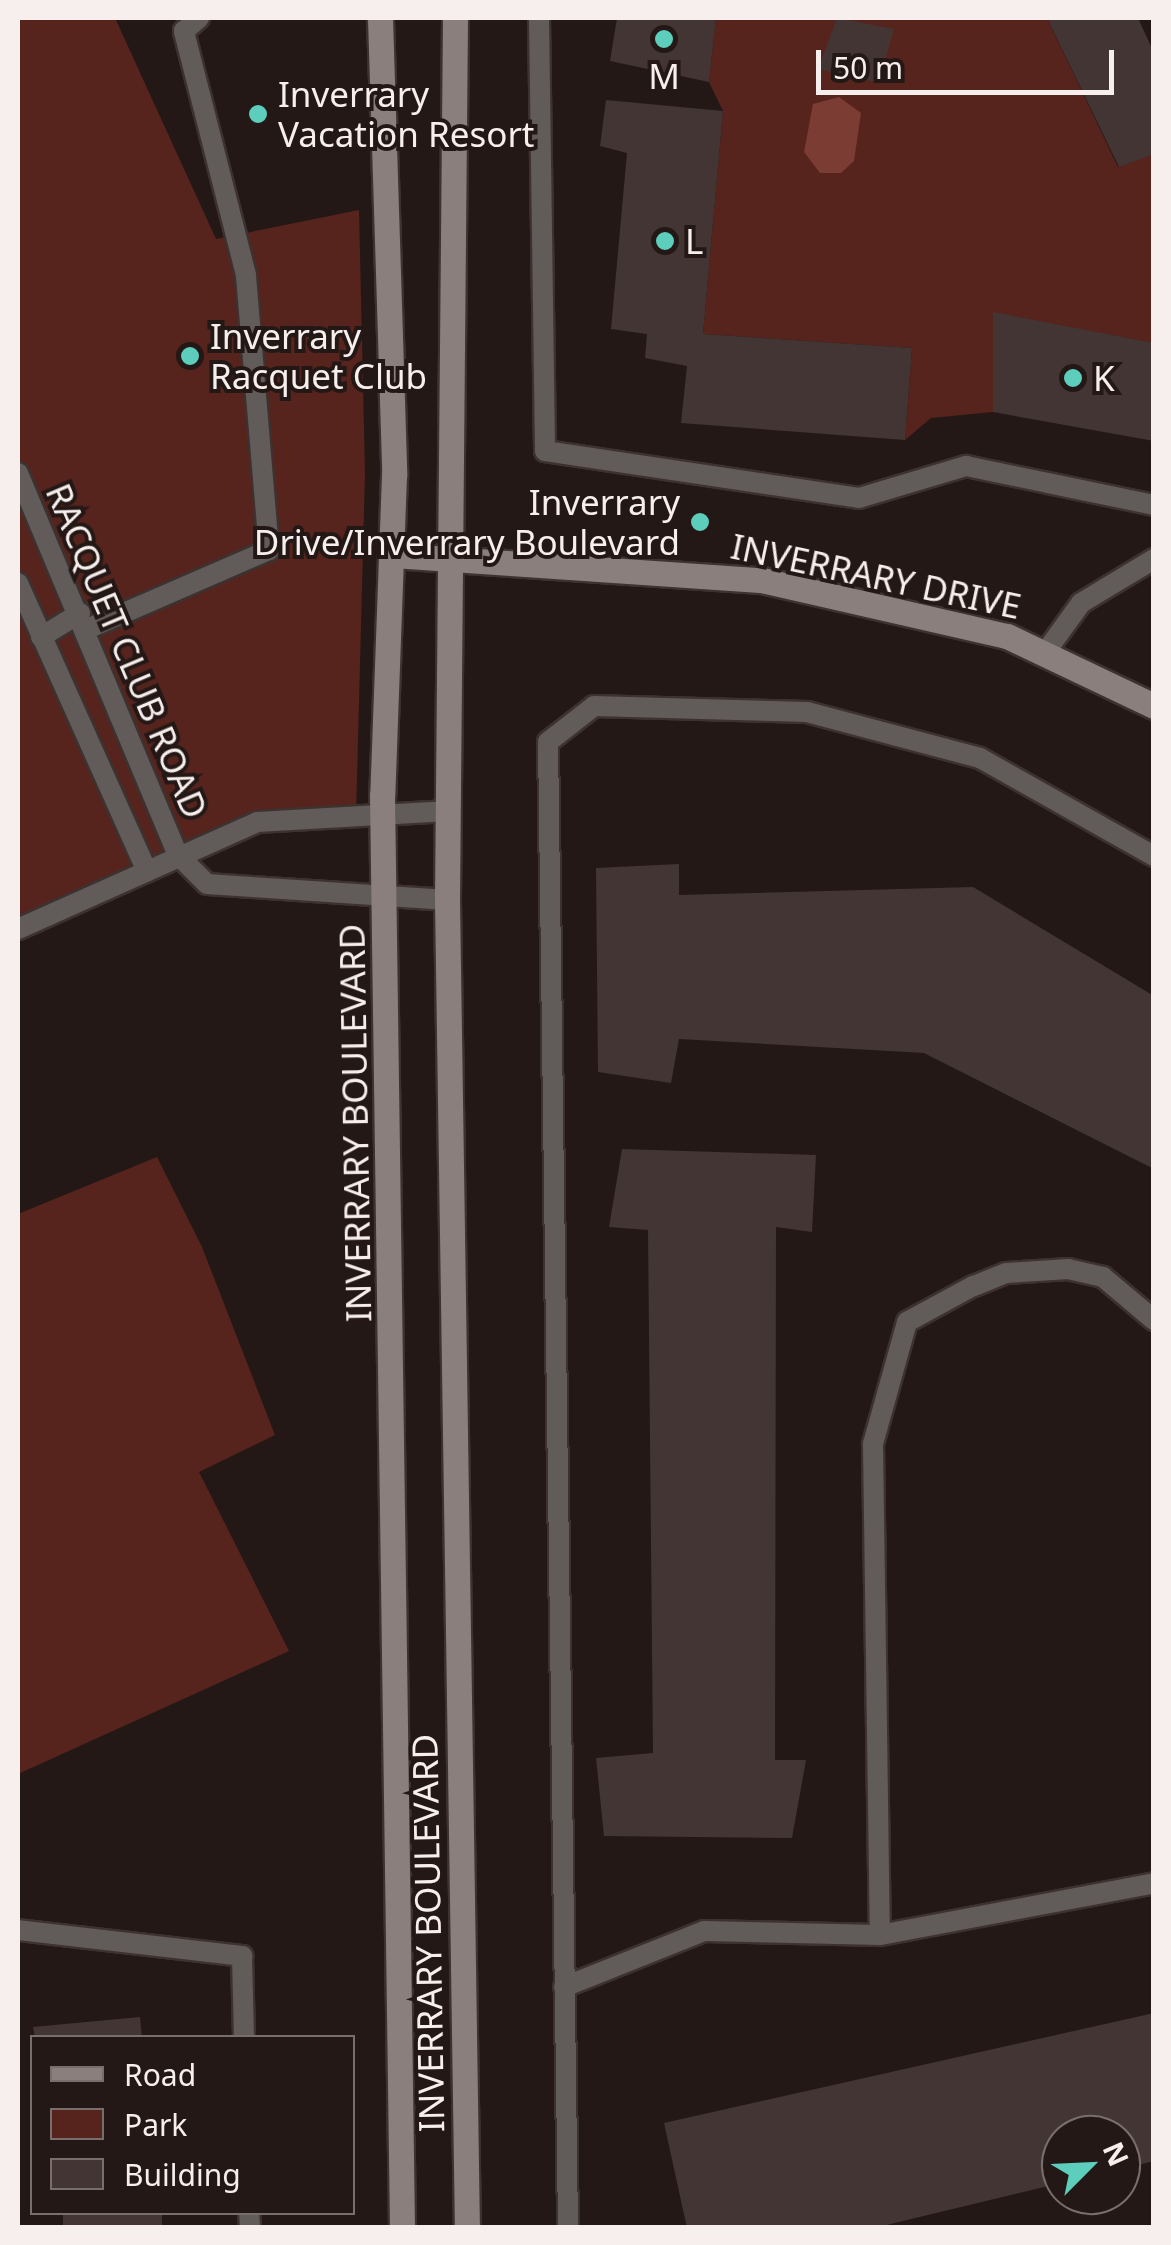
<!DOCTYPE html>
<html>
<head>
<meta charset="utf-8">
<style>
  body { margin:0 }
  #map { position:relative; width:1171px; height:2245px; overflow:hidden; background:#241816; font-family:"Noto Sans",sans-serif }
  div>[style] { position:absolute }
  .green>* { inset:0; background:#56241c }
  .water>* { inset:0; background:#7b3d33 }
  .building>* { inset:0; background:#423533; transform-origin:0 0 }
  .roads { filter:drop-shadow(2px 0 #3d3230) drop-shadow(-2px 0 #3d3230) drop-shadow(0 2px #3d3230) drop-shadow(0 -2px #3d3230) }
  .lane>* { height:20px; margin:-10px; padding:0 10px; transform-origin:10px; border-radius:10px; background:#615b5a }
  .secondary>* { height:25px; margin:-12.5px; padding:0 12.5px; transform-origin:12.5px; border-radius:12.5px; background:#8a7f7d }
  .dots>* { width:28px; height:28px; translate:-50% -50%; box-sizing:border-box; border:5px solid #241816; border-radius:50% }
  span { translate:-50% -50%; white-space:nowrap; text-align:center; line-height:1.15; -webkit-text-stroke:8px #241816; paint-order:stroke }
  .poi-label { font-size:35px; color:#f7efed }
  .left { translate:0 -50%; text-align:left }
  .right { translate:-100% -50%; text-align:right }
  .street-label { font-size:35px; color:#f7efed }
  .frame { position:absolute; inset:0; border:20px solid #f7efed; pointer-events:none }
  .legend { position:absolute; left:30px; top:2035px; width:325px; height:180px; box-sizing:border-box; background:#241816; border:2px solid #786e6c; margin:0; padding:12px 18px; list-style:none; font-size:30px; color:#f7efed }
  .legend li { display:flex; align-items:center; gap:20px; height:50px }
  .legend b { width:50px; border:2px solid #786e6c }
  .north { position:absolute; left:1041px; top:2115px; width:100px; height:100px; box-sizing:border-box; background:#241816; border:2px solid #786e6c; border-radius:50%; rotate:66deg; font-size:28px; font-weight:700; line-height:40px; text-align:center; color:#f7efed }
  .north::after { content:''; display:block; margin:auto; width:35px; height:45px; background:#5ccebb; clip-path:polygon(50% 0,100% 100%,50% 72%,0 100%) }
  .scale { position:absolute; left:816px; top:50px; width:298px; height:45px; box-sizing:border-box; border:5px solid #f7efed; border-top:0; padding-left:12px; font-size:30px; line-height:35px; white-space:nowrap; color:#f7efed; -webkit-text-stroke:8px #241816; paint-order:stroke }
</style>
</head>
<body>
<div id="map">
  <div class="green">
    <i style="clip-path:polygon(18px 18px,115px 18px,216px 239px,359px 210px,365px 473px,356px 816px,257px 822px,18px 928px)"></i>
    <i style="clip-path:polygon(716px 18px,1047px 18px,1118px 167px,1153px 154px,1153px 343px,994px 313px,993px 412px,931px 418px,905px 440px,912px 348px,703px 334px,723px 111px,709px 82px)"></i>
    <i style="clip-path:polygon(157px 1157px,202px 1247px,275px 1435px,199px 1472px,289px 1651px,18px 1774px,18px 1214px)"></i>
  </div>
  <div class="water">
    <i style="clip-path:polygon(839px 97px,861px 113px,854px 161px,841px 173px,820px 173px,804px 152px,813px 104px)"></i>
  </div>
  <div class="building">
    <i style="clip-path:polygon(617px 18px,716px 18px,709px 82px,610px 61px)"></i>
    <i style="clip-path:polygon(837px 18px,894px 29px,879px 83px,818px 69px)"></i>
    <i style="clip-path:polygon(1047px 18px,1138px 18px,1154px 53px,1154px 154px,1119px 167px)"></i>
    <i style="clip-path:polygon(606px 100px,723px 111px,703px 334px,912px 348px,905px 440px,681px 423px,687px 366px,645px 358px,647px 334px,611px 329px,627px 153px,600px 146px)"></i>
    <i style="clip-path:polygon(993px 312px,1154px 343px,1154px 441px,993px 412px)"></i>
    <i style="clip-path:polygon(679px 864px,679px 895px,973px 887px,1154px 996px,1154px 1169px,924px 1053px,679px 1039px,671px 1083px,598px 1072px,596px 868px)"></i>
    <i style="clip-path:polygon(622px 1149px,816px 1155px,812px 1232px,776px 1227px,775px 1760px,806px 1760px,792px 1838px,604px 1836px,596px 1758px,653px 1753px,648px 1230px,609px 1227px)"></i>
    <i style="clip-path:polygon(1154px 2013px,1154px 2161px,1121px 2169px,1121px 2135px,1061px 2135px,1061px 2183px,874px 2228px,687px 2228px,664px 2123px)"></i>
    <i style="clip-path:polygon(140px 2017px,142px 2038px,35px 2038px,33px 2027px)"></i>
    <i style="left:63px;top:2212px;width:99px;height:16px"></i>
  </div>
  <div class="roads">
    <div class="lane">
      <i style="left:539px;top:18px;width:433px;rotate:89.2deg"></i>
      <i style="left:545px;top:451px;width:317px;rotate:8.5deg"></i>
      <i style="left:859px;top:498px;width:112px;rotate:-16.7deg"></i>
      <i style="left:966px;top:466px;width:192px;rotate:11.7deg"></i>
      <i style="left:18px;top:473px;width:413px;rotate:67.3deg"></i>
      <i style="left:177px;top:854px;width:42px;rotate:45deg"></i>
      <i style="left:207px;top:884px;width:241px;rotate:3.8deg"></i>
      <i style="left:18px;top:583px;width:316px;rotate:65.9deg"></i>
      <i style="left:87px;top:629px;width:198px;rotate:-23.5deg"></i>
      <i style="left:269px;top:550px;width:276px;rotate:-94.8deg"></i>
      <i style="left:246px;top:275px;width:252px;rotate:-104.3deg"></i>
      <i style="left:184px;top:31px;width:20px;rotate:-41deg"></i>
      <i style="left:41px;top:637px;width:46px;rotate:-31.6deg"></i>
      <i style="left:1047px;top:650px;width:58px;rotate:-54.1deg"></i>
      <i style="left:1081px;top:603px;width:85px;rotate:-31.1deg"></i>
      <i style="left:18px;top:929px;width:262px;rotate:-24.1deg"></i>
      <i style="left:257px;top:822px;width:192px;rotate:-3.3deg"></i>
      <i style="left:1154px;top:1320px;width:67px;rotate:-139.9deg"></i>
      <i style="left:1103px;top:1277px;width:36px;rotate:-167deg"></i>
      <i style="left:1068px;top:1269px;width:62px;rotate:176.3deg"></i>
      <i style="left:1006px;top:1273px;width:35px;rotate:158deg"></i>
      <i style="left:973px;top:1286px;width:75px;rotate:151.4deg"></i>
      <i style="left:907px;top:1322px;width:127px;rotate:105.6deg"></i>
      <i style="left:873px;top:1444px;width:491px;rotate:89.2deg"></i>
      <i style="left:880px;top:1935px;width:279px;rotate:-10.7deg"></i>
      <i style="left:18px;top:1930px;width:226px;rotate:6.6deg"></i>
      <i style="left:242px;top:1956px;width:82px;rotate:88.6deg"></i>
      <i style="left:564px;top:1987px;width:151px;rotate:-21.8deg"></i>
      <i style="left:704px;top:1931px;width:176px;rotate:1.3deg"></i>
      <i style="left:249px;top:2212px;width:16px;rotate:86deg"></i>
      <i style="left:568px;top:2228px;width:1486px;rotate:-90.77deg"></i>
      <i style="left:548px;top:742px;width:58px;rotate:-38deg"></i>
      <i style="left:594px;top:706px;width:213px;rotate:1.6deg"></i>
      <i style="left:807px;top:712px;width:179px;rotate:14.9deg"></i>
      <i style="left:980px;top:758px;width:200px;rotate:29.4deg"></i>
    </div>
    <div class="secondary">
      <i style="left:380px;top:18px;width:457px;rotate:88.2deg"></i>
      <i style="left:394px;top:475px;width:320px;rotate:92.1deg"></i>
      <i style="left:382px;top:795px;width:1433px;rotate:89.2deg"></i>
      <i style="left:455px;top:18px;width:882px;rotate:90.52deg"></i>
      <i style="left:447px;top:900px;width:1328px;rotate:89.14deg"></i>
      <i style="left:391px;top:555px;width:372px;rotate:3.9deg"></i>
      <i style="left:762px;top:580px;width:251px;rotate:12.9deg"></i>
      <i style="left:1007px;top:636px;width:163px;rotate:25.5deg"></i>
    </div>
  </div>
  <div class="dots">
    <i style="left:664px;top:39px;background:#5ccebb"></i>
    <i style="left:258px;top:114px;background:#5ccebb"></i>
    <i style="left:665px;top:241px;background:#5ccebb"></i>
    <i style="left:190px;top:356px;background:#5ccebb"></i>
    <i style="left:1073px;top:378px;background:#5ccebb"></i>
    <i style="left:700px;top:522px;background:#5ccebb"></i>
  </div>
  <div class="poi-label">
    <span style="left:664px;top:76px">M</span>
    <span class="left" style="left:278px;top:114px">Inverrary<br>Vacation Resort</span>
    <span class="left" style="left:685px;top:241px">L</span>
    <span class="left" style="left:210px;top:356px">Inverrary<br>Racquet Club</span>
    <span class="left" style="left:1093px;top:378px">K</span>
    <span class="right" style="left:680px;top:522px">Inverrary<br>Drive/Inverrary Boulevard</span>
  </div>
  <div class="street-label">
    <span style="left:876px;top:576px;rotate:12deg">INVERRARY DRIVE</span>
    <span style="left:127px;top:651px;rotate:67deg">RACQUET CLUB ROAD</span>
    <span style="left:355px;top:1123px;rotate:-91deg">INVERRARY BOULEVARD</span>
    <span style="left:428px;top:1933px;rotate:-91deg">INVERRARY BOULEVARD</span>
  </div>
  <div class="frame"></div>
  <ul class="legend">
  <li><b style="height:12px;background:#8a7f7d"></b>Road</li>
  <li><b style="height:28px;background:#56241c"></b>Park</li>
  <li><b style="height:28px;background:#423533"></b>Building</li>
  </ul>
  <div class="north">N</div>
  <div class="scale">50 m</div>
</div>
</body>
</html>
